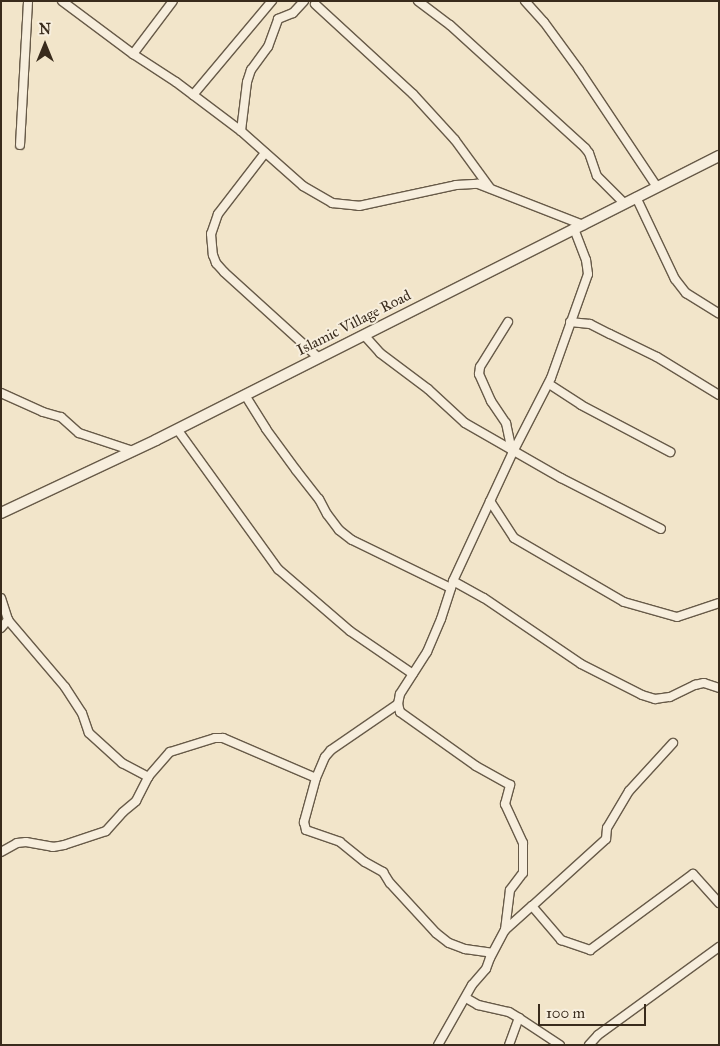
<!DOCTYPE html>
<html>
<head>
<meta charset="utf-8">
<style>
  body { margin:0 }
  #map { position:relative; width:720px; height:1046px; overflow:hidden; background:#f2e5ca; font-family:"IM FELL Great Primer",serif }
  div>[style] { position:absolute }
  .roads { filter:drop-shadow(1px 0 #675a48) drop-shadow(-1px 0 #675a48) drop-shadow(0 1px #675a48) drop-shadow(0 -1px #675a48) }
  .minor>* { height:8px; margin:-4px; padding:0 4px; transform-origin:4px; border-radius:4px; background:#f7eedd }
  .tertiary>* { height:10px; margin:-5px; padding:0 5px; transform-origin:5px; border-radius:5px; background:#f7eedd }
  span { translate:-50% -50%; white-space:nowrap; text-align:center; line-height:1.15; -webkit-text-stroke:4px #f7eedd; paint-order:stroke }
  .street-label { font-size:15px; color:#392b1c }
  .frame { position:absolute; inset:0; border:2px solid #392b1c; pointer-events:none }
  .north { position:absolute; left:20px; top:20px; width:50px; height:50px; -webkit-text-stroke:4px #f7eedd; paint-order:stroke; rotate:0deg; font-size:14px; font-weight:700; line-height:20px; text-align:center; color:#392b1c }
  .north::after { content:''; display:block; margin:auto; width:18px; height:22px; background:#392b1c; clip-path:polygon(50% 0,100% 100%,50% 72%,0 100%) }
  .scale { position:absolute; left:538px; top:1004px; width:108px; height:22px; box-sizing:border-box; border:2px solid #392b1c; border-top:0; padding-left:6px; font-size:15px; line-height:18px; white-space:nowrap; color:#392b1c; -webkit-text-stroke:4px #f7eedd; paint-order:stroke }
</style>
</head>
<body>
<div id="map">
  <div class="roads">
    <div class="minor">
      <i style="left:62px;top:1px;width:89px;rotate:36.7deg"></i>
      <i style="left:133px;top:54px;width:51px;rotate:33.1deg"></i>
      <i style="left:176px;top:82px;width:81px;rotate:37deg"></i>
      <i style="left:241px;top:131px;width:83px;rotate:41.6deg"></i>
      <i style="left:303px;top:186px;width:34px;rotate:30deg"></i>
      <i style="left:332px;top:203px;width:27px;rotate:6deg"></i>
      <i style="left:359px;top:206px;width:99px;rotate:-12.2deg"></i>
      <i style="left:456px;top:185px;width:22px;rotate:-3deg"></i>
      <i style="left:478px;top:184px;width:113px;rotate:21.3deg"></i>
      <i style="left:418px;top:1px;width:40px;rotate:37deg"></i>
      <i style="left:450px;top:25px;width:183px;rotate:42.3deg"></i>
      <i style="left:585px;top:148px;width:6px;rotate:51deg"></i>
      <i style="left:589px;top:153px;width:24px;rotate:71deg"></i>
      <i style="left:597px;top:176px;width:38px;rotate:45deg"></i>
      <i style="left:525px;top:1px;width:28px;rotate:48deg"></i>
      <i style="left:544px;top:22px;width:59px;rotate:53.9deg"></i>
      <i style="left:579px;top:70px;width:141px;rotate:56.3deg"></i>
      <i style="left:315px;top:4px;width:133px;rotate:42.6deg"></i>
      <i style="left:413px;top:94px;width:62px;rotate:47.6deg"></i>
      <i style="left:455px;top:140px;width:59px;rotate:53.9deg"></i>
      <i style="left:133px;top:54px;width:66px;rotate:-53deg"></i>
      <i style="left:193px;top:95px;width:123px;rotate:-50deg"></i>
      <i style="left:241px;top:131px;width:49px;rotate:-83deg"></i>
      <i style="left:247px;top:82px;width:13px;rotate:-72deg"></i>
      <i style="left:251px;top:70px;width:29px;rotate:-54deg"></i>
      <i style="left:268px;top:47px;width:30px;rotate:-70deg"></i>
      <i style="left:278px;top:19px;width:16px;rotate:-22deg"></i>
      <i style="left:293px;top:13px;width:16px;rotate:-47deg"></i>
      <i style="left:20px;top:145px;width:144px;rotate:-86.8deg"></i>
      <i style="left:265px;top:153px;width:77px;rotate:127.6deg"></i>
      <i style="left:218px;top:214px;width:21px;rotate:109deg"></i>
      <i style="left:211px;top:234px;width:21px;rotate:85deg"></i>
      <i style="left:213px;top:255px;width:9px;rotate:69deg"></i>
      <i style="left:216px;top:263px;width:12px;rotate:48deg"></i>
      <i style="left:224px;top:272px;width:128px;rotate:42.2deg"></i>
      <i style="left:636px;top:197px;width:91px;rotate:64.6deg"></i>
      <i style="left:675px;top:279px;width:18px;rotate:52deg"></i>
      <i style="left:686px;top:293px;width:39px;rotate:32deg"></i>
      <i style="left:508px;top:322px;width:53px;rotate:121.9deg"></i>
      <i style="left:480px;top:367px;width:7px;rotate:98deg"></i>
      <i style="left:479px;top:374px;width:30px;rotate:66deg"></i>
      <i style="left:491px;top:401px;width:27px;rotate:56deg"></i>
      <i style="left:506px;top:423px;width:29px;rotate:78deg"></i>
      <i style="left:570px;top:322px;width:20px;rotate:6deg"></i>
      <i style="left:590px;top:324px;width:22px;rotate:27deg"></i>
      <i style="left:610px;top:334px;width:52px;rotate:26.1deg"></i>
      <i style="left:657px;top:357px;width:73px;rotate:31.5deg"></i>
      <i style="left:364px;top:335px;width:24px;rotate:48deg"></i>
      <i style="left:380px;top:353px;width:60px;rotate:36.9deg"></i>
      <i style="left:428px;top:389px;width:50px;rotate:42.6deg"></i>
      <i style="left:465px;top:423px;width:111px;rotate:29.8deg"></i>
      <i style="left:561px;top:478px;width:112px;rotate:27deg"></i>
      <i style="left:549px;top:384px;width:38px;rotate:33deg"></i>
      <i style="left:581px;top:405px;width:101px;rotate:27.8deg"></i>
      <i style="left:1px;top:393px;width:46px;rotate:24.3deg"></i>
      <i style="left:43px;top:412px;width:19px;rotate:16deg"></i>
      <i style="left:61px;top:417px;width:24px;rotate:42deg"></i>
      <i style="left:79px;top:433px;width:57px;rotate:18.4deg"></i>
      <i style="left:245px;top:395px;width:40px;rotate:58deg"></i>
      <i style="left:266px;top:429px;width:51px;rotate:53.8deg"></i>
      <i style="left:296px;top:470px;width:37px;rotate:52deg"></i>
      <i style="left:319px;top:499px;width:17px;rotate:62deg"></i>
      <i style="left:327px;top:514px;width:20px;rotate:53deg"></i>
      <i style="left:339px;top:530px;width:16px;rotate:38deg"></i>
      <i style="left:352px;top:540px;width:110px;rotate:25.9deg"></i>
      <i style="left:177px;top:429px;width:173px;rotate:54.2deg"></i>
      <i style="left:278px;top:569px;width:95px;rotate:40.7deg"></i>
      <i style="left:350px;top:631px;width:76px;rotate:34.3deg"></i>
      <i style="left:490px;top:501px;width:44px;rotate:57deg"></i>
      <i style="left:514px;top:538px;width:127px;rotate:30.2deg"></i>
      <i style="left:624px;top:602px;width:55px;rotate:15.8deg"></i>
      <i style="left:677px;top:617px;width:44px;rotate:-18.4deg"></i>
      <i style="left:453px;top:581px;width:35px;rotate:29deg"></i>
      <i style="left:484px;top:598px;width:117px;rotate:34.2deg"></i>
      <i style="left:581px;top:664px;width:68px;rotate:26.9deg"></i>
      <i style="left:642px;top:695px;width:14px;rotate:17deg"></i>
      <i style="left:655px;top:699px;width:15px;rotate:-8deg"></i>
      <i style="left:670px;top:697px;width:28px;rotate:-26deg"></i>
      <i style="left:695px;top:685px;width:9px;rotate:-13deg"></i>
      <i style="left:704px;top:683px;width:16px;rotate:18deg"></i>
      <i style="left:1px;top:598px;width:23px;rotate:72deg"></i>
      <i style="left:8px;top:620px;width:88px;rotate:49.6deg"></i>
      <i style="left:65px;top:687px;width:31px;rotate:57deg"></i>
      <i style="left:82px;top:713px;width:21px;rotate:71deg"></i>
      <i style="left:89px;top:733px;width:45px;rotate:42.3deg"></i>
      <i style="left:122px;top:763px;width:30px;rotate:28deg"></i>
      <i style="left:1px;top:628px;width:11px;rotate:-49deg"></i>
      <i style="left:673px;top:743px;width:65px;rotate:132.5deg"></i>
      <i style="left:629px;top:791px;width:43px;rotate:120.7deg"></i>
      <i style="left:607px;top:828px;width:11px;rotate:95deg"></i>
      <i style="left:606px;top:839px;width:100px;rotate:137.8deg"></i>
      <i style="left:532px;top:906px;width:45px;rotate:49.5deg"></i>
      <i style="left:561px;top:940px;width:31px;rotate:19deg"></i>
      <i style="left:590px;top:950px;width:128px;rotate:-36.4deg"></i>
      <i style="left:693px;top:874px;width:39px;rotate:48deg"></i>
      <i style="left:316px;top:778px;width:46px;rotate:105.3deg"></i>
      <i style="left:304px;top:822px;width:8px;rotate:76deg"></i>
      <i style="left:306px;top:830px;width:36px;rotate:19deg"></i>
      <i style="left:340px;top:842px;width:32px;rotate:39deg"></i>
      <i style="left:365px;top:862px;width:21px;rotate:29deg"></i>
      <i style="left:383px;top:872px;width:13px;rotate:58deg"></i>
      <i style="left:390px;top:883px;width:68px;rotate:47.4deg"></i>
      <i style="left:436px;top:933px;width:16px;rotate:38deg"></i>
      <i style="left:449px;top:943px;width:17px;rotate:21deg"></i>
      <i style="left:465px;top:949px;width:27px;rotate:8deg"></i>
      <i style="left:1px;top:852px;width:18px;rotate:-29deg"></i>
      <i style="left:17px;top:843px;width:9px;rotate:-6deg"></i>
      <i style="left:26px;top:842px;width:27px;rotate:10deg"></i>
      <i style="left:53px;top:847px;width:11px;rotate:-10deg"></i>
      <i style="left:64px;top:845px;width:44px;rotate:-18.4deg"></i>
      <i style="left:106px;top:831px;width:25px;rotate:-48deg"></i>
      <i style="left:123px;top:812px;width:17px;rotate:-40deg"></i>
      <i style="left:136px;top:801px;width:27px;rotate:-63deg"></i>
      <i style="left:148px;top:777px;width:33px;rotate:-49deg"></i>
      <i style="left:170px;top:752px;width:47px;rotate:-17.3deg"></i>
      <i style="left:215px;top:738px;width:8px"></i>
      <i style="left:223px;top:738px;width:101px;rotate:23.3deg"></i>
      <i style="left:316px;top:778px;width:23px;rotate:-67deg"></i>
      <i style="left:325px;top:757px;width:9px;rotate:-49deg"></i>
      <i style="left:331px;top:750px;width:81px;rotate:-34.5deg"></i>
      <i style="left:505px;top:930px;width:36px;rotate:-42deg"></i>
      <i style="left:466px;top:998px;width:14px;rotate:30deg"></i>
      <i style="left:478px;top:1005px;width:32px;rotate:13deg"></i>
      <i style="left:509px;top:1012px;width:12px;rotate:31deg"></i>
      <i style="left:438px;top:1045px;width:69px;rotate:-60.5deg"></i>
      <i style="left:472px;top:985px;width:21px;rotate:-49deg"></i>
      <i style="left:486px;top:969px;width:12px;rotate:-70deg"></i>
      <i style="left:490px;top:958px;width:32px;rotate:-62deg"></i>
      <i style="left:505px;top:930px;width:40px;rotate:-82.9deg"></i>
      <i style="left:510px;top:890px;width:21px;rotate:-53deg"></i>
      <i style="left:523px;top:873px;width:30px;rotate:-90deg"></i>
      <i style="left:523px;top:843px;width:43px;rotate:-114.8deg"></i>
      <i style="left:505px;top:804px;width:20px;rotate:-75deg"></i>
      <i style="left:510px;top:785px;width:39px;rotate:-151deg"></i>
      <i style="left:476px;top:766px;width:93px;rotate:-144.6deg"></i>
      <i style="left:400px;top:712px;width:8px;rotate:-104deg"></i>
      <i style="left:398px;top:704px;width:10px;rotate:-79deg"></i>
      <i style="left:400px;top:694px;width:50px;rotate:-57.3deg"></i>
      <i style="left:427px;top:652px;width:36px;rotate:-67deg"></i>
      <i style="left:441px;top:619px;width:40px;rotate:-72deg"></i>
      <i style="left:453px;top:581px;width:142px;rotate:-65.1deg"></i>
      <i style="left:513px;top:452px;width:83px;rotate:-62.8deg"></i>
      <i style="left:551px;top:378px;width:110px;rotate:-70.4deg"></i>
      <i style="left:588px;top:274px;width:14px;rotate:-98deg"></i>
      <i style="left:586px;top:260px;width:34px;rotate:-111deg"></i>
      <i style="left:509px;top:1045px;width:29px;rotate:-70deg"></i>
      <i style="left:519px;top:1018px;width:49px;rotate:33.4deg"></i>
      <i style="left:589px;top:1045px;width:13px;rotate:-48deg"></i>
      <i style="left:598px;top:1035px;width:150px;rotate:-36deg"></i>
    </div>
    <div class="tertiary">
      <i style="left:1px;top:513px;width:171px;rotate:-25.2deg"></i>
      <i style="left:156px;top:440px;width:631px;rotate:-26.77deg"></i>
    </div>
  </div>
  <div class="street-label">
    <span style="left:354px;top:323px;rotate:-27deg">Islamic Village Road</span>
  </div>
  <div class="frame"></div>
  <div class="north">N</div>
  <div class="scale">100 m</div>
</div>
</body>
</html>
